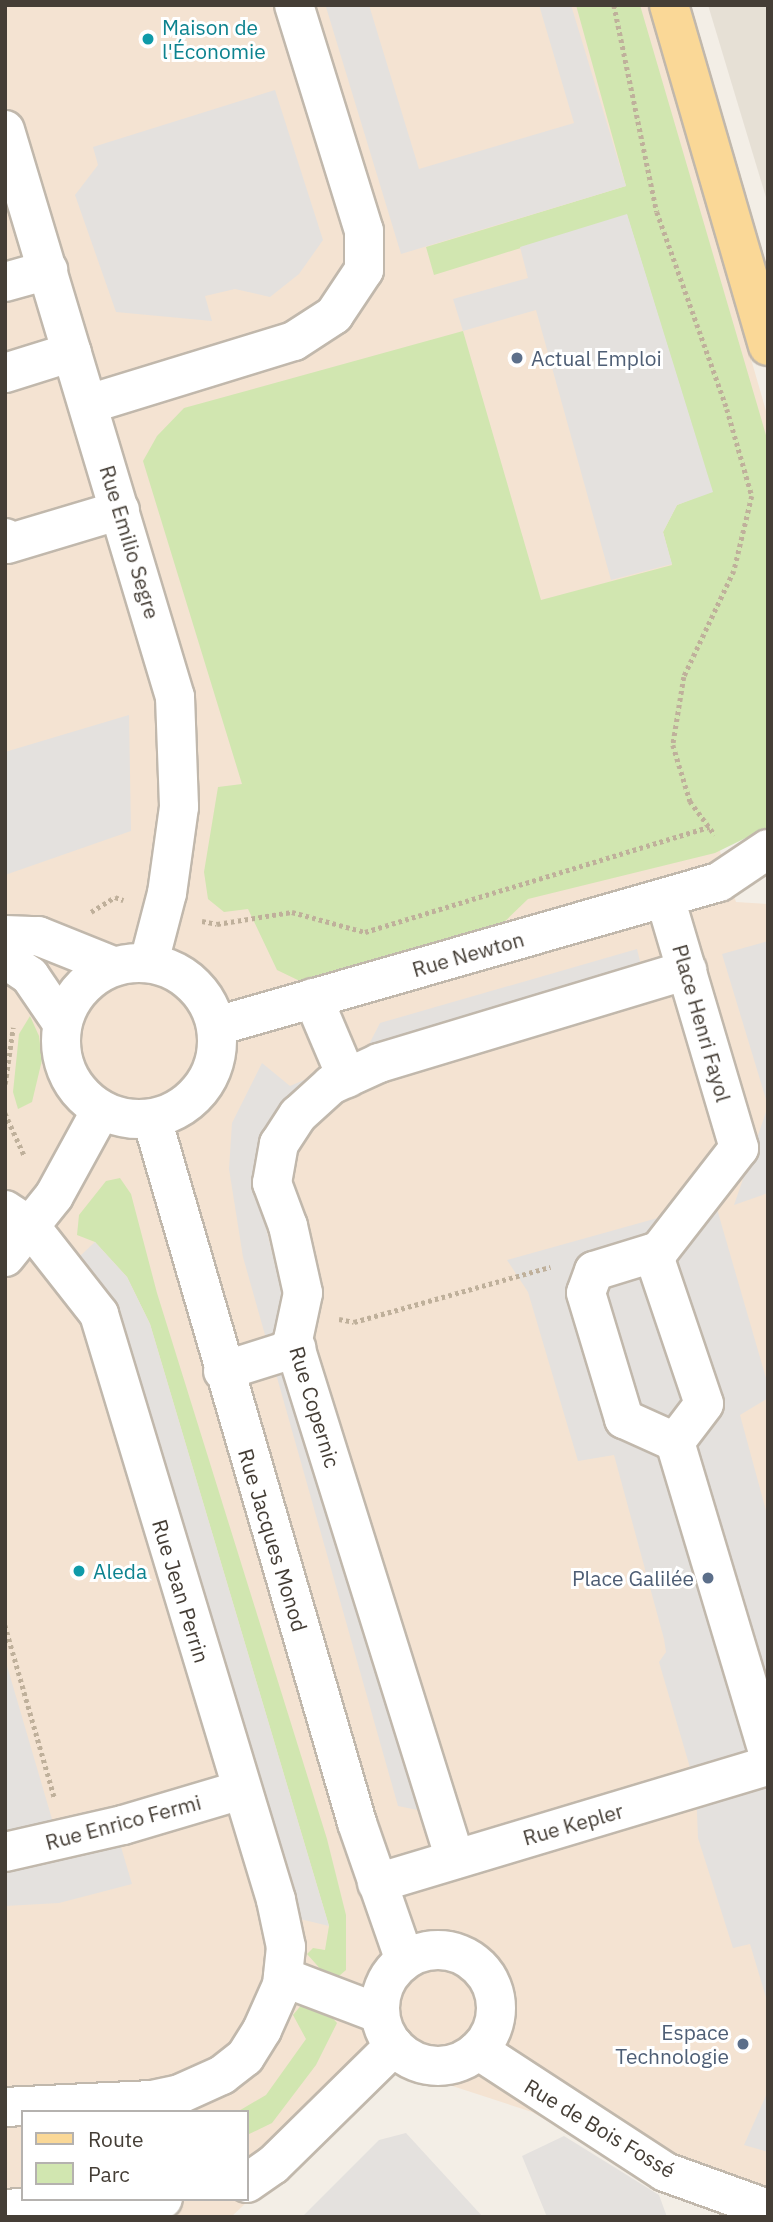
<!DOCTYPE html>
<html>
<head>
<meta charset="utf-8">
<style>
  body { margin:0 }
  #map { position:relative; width:773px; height:2222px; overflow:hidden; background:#f3eee6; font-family:"IBM Plex Sans",sans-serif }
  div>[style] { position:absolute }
  .residential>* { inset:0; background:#e6e0d5 }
  .commercial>* { inset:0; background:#f4e3d2 }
  .green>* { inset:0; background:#d1e6b0 }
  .parking>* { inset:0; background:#e4e1de }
  .path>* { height:4.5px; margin-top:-2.25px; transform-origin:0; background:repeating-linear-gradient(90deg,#bfb09b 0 3.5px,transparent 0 7px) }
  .roads { filter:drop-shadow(2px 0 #c1b8ac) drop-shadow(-2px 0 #c1b8ac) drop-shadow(0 2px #c1b8ac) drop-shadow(0 -2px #c1b8ac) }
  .minor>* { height:38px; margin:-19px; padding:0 19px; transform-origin:19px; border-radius:19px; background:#fff }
  .minor>.ring { margin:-19px; padding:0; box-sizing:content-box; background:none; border:38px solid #fff; border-radius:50% }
  .major>* { height:38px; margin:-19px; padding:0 19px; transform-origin:19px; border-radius:19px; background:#fad897 }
  .dots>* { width:19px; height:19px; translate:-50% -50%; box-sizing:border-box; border:4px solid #fff; border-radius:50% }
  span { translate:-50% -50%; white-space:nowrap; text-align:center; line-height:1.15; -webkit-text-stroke:6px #fff; paint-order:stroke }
  .culture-label { font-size:21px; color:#0d838f }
  .left { translate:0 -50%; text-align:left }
  .service-label { font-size:21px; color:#4e5e75 }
  .right { translate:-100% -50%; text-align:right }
  .street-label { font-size:21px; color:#453e36 }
  .frame { position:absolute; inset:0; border:7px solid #453e36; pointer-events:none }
  .legend { position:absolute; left:21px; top:2110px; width:228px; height:91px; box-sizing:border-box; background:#fff; border:2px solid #b5b2af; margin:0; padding:9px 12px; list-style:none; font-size:21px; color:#453e36 }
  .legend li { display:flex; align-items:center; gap:14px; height:35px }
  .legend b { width:35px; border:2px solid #b5b2af }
</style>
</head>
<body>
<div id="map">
  <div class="residential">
    <i style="clip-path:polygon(708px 5px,768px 5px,768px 204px)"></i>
  </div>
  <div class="commercial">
    <i style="clip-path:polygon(evenodd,5px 5px,649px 5px,768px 418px,768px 432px,665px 677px,736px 902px,768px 904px,768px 2217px,667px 2190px,532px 2112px,391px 2066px,231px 2217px,5px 2217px,5px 5px,23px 2112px,247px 2112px,247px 2199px,23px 2199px,23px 2112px)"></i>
  </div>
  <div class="green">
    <i style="clip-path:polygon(576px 5px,640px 5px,768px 442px,768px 827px,715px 853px,528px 899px,498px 928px,306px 984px,277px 970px,248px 909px,224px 912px,208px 899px,204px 872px,218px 787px,242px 784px,143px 461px,157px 436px,184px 408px,463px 331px,541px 600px,672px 565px,663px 532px,677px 505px,712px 491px,627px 215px,434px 275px,426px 247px,626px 186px)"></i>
    <i style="clip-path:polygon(30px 1016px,39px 1036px,42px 1060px,32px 1102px,18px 1109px,13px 1092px,19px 1034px)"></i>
    <i style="clip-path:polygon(120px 1178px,131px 1194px,157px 1293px,327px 1839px,346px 1915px,346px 1970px,332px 1982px,307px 1954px,313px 1948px,325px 1950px,329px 1926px,150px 1324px,127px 1277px,95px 1242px,77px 1235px,79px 1215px,106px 1181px)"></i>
    <i style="clip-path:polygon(318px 2002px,337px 2023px,316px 2065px,272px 2123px,247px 2135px,247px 2112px,237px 2112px,266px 2095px,306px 2039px,293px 2015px,303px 2003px)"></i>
  </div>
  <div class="parking">
    <i style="clip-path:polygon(369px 5px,419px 169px,574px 123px,539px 5px,571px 5px,626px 186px,401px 254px,326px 7px)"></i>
    <i style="clip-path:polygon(275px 90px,323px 240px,299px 274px,270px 297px,235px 289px,205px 296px,212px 321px,116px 312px,75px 195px,98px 165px,93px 147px)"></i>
    <i style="clip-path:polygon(627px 214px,713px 492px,677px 505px,663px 532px,672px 564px,611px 580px,536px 310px,463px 331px,453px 299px,528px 278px,520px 247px)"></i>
    <i style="clip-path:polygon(129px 715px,131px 831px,5px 875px,5px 752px)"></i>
    <i style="clip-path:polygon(768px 941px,768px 1106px,722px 954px)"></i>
    <i style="clip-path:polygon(637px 949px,645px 982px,347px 1078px,281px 1104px,263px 1135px,254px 1180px,296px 1348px,442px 1815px,398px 1806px,243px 1257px,229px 1169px,232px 1123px,262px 1063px,290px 1086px,364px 1054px,380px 1023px)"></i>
    <i style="clip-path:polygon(768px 1106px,768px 1193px,734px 1205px)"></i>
    <i style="clip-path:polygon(715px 1202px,768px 1385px,768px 1398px,740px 1415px,768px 1518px,768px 2004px,750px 1944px,733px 1948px,698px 1838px,696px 1788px,659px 1662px,666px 1652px,664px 1639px,614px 1455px,578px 1461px,528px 1292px,507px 1260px)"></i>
    <i style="clip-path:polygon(95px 1242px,127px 1277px,150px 1324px,329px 1926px,279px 1914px,66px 1269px)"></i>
    <i style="clip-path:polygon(5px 1659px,64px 1860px,121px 1847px,132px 1884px,59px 1903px,5px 1906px)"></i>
    <i style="clip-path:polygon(768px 2091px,768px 2152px,744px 2145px)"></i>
    <i style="clip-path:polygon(406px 2133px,483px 2217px,302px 2217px,379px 2140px)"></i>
    <i style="clip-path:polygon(564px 2136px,659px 2195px,667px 2217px,547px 2217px,522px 2156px)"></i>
  </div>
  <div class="path">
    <i style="left:614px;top:5px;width:211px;rotate:78.3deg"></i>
    <i style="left:657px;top:212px;width:209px;rotate:70.4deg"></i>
    <i style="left:727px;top:409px;width:91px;rotate:74deg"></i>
    <i style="left:752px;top:496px;width:77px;rotate:103.5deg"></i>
    <i style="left:734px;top:571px;width:117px;rotate:115.3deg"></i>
    <i style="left:684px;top:677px;width:69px;rotate:99.2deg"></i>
    <i style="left:673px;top:745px;width:59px;rotate:73.1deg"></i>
    <i style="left:690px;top:801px;width:42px;rotate:53.7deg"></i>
    <i style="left:91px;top:912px;width:28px;rotate:-32deg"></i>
    <i style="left:115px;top:897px;width:9px;rotate:21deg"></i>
    <i style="left:202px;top:921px;width:15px;rotate:11deg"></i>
    <i style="left:217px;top:924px;width:76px;rotate:-9.1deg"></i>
    <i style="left:292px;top:912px;width:76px;rotate:15.3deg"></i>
    <i style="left:365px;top:932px;width:360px;rotate:-17deg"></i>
    <i style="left:5px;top:1084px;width:57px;rotate:-81.9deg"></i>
    <i style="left:5px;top:1113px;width:48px;rotate:65.6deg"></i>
    <i style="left:339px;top:1319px;width:15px;rotate:11deg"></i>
    <i style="left:354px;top:1322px;width:204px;rotate:-15.7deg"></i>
    <i style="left:5px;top:1625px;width:181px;rotate:74deg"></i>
  </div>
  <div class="roads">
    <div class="minor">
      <i style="left:5px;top:130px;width:592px;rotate:73.31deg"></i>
      <i style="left:175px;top:697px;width:110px;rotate:87.9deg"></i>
      <i style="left:179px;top:807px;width:87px;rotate:97.9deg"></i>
      <i style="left:167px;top:893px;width:71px;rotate:104.6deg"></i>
      <i style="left:5px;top:282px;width:45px;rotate:-15.6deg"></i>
      <i style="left:5px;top:373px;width:70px;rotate:-17.4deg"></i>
      <i style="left:89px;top:404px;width:214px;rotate:-17.1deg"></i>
      <i style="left:294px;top:341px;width:48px;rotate:-33deg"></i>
      <i style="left:334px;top:315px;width:54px;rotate:-56.3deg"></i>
      <i style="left:364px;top:270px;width:39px;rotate:-90deg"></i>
      <i style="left:364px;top:231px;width:237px;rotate:-107.2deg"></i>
      <i style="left:5px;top:538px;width:6px;rotate:72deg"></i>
      <i style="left:7px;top:544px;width:118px;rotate:-16.7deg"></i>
      <i style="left:665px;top:898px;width:261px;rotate:73.5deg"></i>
      <i style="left:739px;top:1148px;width:130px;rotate:127.8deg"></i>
      <i style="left:659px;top:1251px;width:68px;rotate:162.9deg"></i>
      <i style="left:594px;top:1271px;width:23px;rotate:110deg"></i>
      <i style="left:586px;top:1293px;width:132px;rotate:73.2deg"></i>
      <i style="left:624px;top:1419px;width:56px;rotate:24.3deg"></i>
      <i style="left:675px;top:1442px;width:324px;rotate:73.3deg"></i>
      <i style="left:5px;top:935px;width:33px;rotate:2deg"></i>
      <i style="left:38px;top:936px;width:81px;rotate:21.8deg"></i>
      <i style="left:5px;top:959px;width:30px;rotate:34deg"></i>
      <i style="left:30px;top:976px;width:57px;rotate:55.8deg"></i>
      <i class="ring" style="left:61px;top:963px;width:118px;height:118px"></i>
      <i style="left:313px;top:998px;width:87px;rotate:67deg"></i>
      <i style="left:217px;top:1026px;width:522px;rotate:-16.01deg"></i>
      <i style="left:719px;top:882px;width:59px;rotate:-34deg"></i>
      <i style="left:152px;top:1119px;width:733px;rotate:73.76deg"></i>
      <i style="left:357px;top:1823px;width:143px;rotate:70.8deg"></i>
      <i style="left:5px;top:1210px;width:30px;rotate:33deg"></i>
      <i style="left:30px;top:1226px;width:112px;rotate:51.9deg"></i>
      <i style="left:99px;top:1314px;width:612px;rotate:73.19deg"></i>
      <i style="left:276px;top:1900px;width:48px;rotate:78deg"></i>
      <i style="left:286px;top:1947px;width:38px;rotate:96deg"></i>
      <i style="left:282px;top:1985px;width:49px;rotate:114deg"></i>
      <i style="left:262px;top:2030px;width:32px;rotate:122deg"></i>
      <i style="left:245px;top:2057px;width:29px;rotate:142deg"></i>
      <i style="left:222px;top:2075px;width:46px;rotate:155.7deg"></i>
      <i style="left:180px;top:2094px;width:29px;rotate:168deg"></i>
      <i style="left:152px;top:2100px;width:147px;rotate:177.3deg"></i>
      <i style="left:653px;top:1253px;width:159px;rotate:71.3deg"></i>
      <i style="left:704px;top:1404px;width:48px;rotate:127.3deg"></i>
      <i style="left:5px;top:1257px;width:78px;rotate:-51.2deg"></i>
      <i style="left:54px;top:1196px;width:98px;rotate:-61.3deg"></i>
      <i style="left:223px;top:1371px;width:77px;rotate:-17.5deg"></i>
      <i style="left:5px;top:1852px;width:121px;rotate:-12.9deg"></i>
      <i style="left:123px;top:1825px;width:123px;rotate:-16.5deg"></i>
      <i style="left:455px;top:1859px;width:544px;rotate:-107.34deg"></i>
      <i style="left:293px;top:1340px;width:48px;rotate:-78deg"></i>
      <i style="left:303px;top:1293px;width:69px;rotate:-102.6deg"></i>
      <i style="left:288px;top:1226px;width:46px;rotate:-110.4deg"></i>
      <i style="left:272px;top:1183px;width:40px;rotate:-80deg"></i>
      <i style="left:279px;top:1144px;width:35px;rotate:-57deg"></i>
      <i style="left:298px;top:1115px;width:45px;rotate:-42.3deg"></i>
      <i style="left:331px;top:1085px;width:53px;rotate:-24.6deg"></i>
      <i style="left:379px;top:1063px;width:322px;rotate:-16.8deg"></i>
      <i style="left:377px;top:1883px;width:408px;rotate:-16.7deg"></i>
      <i class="ring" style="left:380px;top:1950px;width:78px;height:78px"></i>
      <i style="left:283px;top:1977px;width:102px;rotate:20.8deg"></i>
      <i style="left:478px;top:2050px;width:223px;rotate:33.1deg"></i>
      <i style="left:665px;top:2172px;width:109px;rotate:19.8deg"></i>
      <i style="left:247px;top:2183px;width:32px;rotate:-35deg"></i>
      <i style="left:273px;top:2165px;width:170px;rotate:-44.5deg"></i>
      <i style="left:5px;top:2209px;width:158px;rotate:-3.6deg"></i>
    </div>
    <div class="major">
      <i style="left:669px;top:5px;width:355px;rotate:73.8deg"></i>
    </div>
  </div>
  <div class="dots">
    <i style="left:148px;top:39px;background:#0f9aa8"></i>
    <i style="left:517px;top:358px;background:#5c6f8a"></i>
    <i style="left:79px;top:1571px;background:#0f9aa8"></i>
    <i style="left:708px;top:1578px;background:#5c6f8a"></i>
    <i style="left:743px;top:2044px;background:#5c6f8a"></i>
  </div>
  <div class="culture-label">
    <span class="left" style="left:162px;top:39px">Maison de<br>l'Économie</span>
    <span class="left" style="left:93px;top:1571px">Aleda</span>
  </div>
  <div class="service-label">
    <span class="left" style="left:531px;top:358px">Actual Emploi</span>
    <span class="right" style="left:694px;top:1578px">Place Galilée</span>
    <span class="right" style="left:729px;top:2044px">Espace<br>Technologie</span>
  </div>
  <div class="street-label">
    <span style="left:130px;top:542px;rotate:73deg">Rue Emilio Segre</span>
    <span style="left:468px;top:954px;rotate:-16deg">Rue Newton</span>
    <span style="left:702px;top:1023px;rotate:74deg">Place Henri Fayol</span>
    <span style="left:315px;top:1407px;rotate:73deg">Rue Copernic</span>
    <span style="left:273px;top:1540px;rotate:73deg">Rue Jacques Monod</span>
    <span style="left:181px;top:1591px;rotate:73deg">Rue Jean Perrin</span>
    <span style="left:123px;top:1822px;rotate:-15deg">Rue Enrico Fermi</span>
    <span style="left:573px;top:1824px;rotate:-16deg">Rue Kepler</span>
    <span style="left:600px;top:2128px;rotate:31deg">Rue de Bois Fossé</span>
  </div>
  <div class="frame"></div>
  <ul class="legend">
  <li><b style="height:9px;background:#fad897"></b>Route</li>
  <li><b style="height:19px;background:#d1e6b0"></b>Parc</li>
  </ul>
</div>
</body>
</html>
